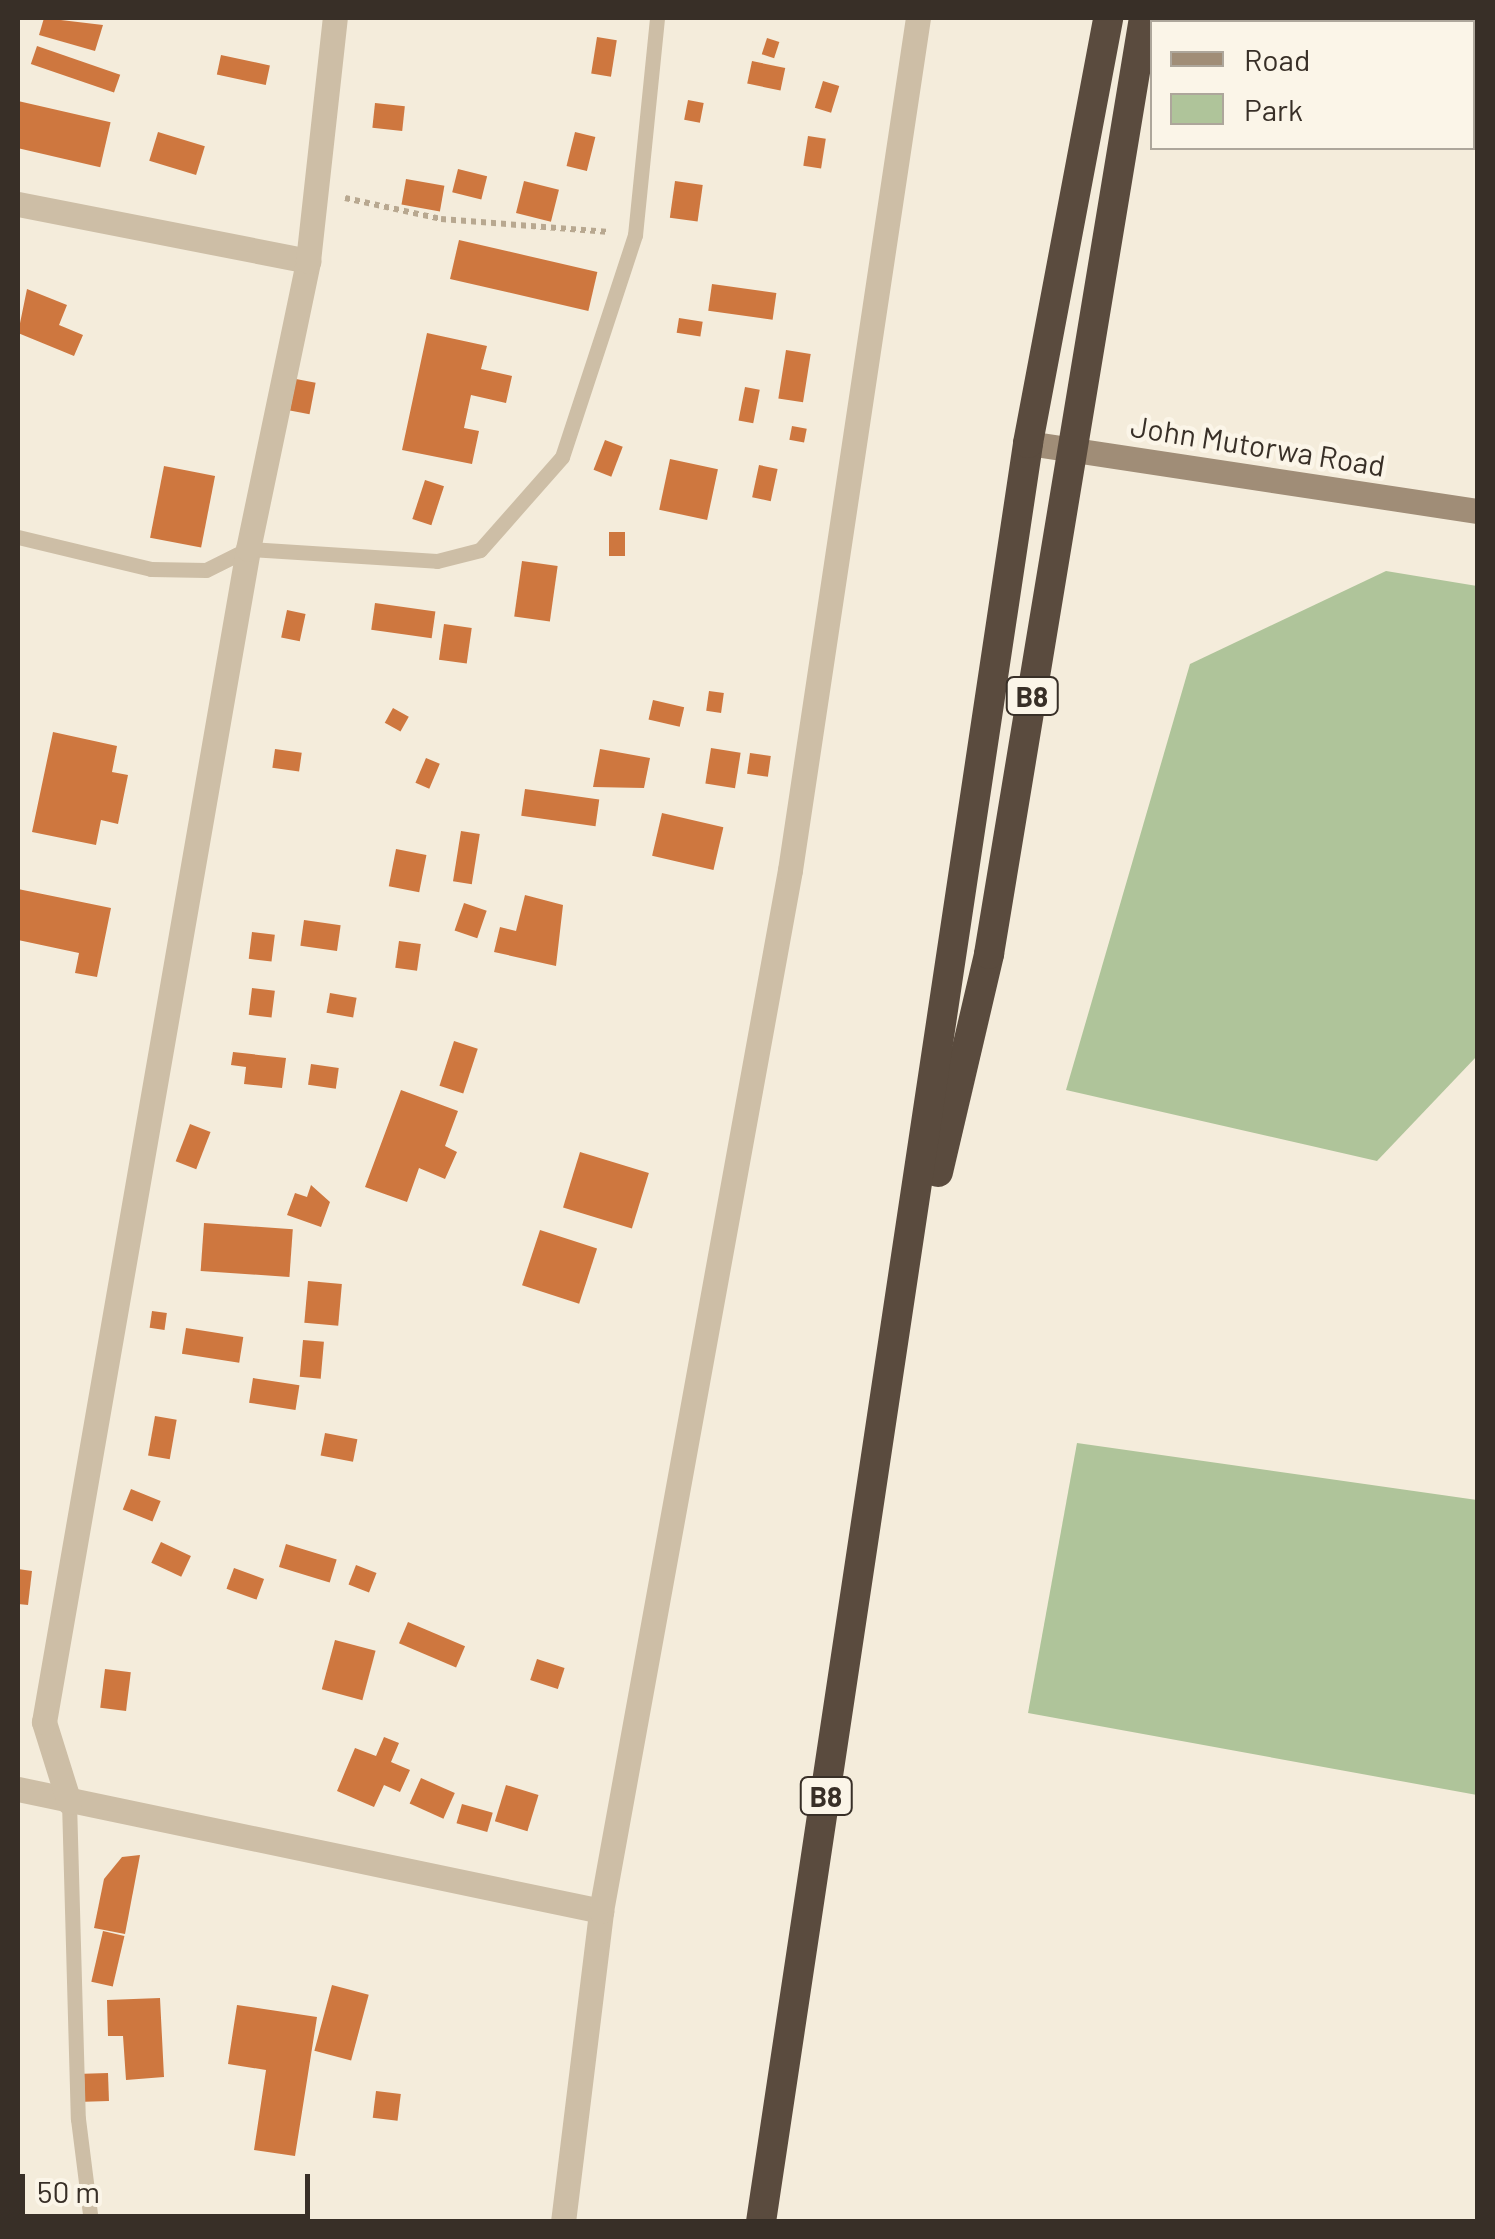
<!DOCTYPE html>
<html>
<head>
<meta charset="utf-8">
<style>
  body { margin:0 }
  #map { position:relative; width:1495px; height:2239px; overflow:hidden; background:#f4ecdb; font-family:Barlow,sans-serif }
  div>[style] { position:absolute }
  .green>* { inset:0; background:#afc49a }
  .building>* { inset:0; background:#ce773f; transform-origin:0 0 }
  .path>* { height:6px; margin-top:-3px; transform-origin:0; background:repeating-linear-gradient(90deg,#b8a890 0 5px,transparent 0 10px) }
  .lane>* { height:15px; margin:-7.5px; padding:0 7.5px; transform-origin:7.5px; border-radius:7.5px; background:#cdbea6 }
  .street>* { height:25px; margin:-12.5px; padding:0 12.5px; transform-origin:12.5px; border-radius:12.5px; background:#cdbea6 }
  .secondary>* { height:25px; margin:-12.5px; padding:0 12.5px; transform-origin:12.5px; border-radius:12.5px; background:#a08d77 }
  .highway>* { height:30px; margin:-15px; padding:0 15px; transform-origin:15px; border-radius:15px; background:#5a4b3e }
  span { translate:-50% -50%; white-space:nowrap; text-align:center; line-height:1.15; -webkit-text-stroke:9px #fbf5e8; paint-order:stroke }
  .shield-label span { padding:2px 8px; background:#fbf5e8; border:2px solid; border-radius:8px; -webkit-text-stroke-width:0 }
  .shield-label { font-size:28px; color:#382f27; font-weight:700 }
  .street-label { font-size:30px; color:#382f27 }
  .frame { position:absolute; inset:0; border:20px solid #382f27; pointer-events:none }
  .legend { position:absolute; left:1150px; top:20px; width:325px; height:130px; box-sizing:border-box; background:#fbf5e8; border:2px solid #ada69b; margin:0; padding:12px 18px; list-style:none; font-size:30px; color:#382f27 }
  .legend li { display:flex; align-items:center; gap:20px; height:50px }
  .legend b { width:50px; border:2px solid #ada69b }
  .scale { position:absolute; left:20px; top:2174px; width:290px; height:45px; box-sizing:border-box; border:5px solid #382f27; border-top:0; padding-left:12px; font-size:30px; line-height:35px; white-space:nowrap; color:#382f27; -webkit-text-stroke:8px #fbf5e8; paint-order:stroke }
</style>
</head>
<body>
<div id="map">
  <div class="green">
    <i style="clip-path:polygon(1386px 571px,1477px 586px,1477px 1056px,1377px 1161px,1066px 1090px,1190px 664px)"></i>
    <i style="clip-path:polygon(1077px 1443px,1477px 1500px,1477px 1795px,1028px 1713px)"></i>
  </div>
  <div class="building">
    <i style="clip-path:polygon(44px 18px,103px 25px,95px 51px,39px 35px)"></i>
    <i style="left:597px;top:37px;width:20px;height:37px;rotate:9deg"></i>
    <i style="left:767px;top:38px;width:13px;height:17px;rotate:18deg"></i>
    <i style="left:37px;top:46px;width:88px;height:19px;rotate:19deg"></i>
    <i style="left:221px;top:55px;width:50px;height:20px;rotate:12deg"></i>
    <i style="left:752px;top:61px;width:34px;height:23px;rotate:12deg"></i>
    <i style="left:823px;top:81px;width:17px;height:28px;rotate:17deg"></i>
    <i style="left:688px;top:100px;width:16px;height:20px;rotate:11deg"></i>
    <i style="left:18px;top:101px;width:95px;height:46px;rotate:13deg"></i>
    <i style="left:375px;top:103px;width:30px;height:25px;rotate:6deg"></i>
    <i style="left:158px;top:132px;width:49px;height:30px;rotate:17deg"></i>
    <i style="left:575px;top:132px;width:21px;height:35px;rotate:14deg"></i>
    <i style="left:808px;top:136px;width:18px;height:30px;rotate:9deg"></i>
    <i style="left:458px;top:169px;width:30px;height:24px;rotate:14deg"></i>
    <i style="left:406px;top:179px;width:39px;height:26px;rotate:10deg"></i>
    <i style="left:524px;top:181px;width:36px;height:33px;rotate:14deg"></i>
    <i style="left:675px;top:181px;width:28px;height:37px;rotate:8deg"></i>
    <i style="left:459px;top:240px;width:142px;height:40px;rotate:13deg"></i>
    <i style="left:712px;top:284px;width:65px;height:27px;rotate:8deg"></i>
    <i style="clip-path:polygon(27px 289px,67px 305px,59px 325px,83px 335px,74px 356px,18px 333px)"></i>
    <i style="left:679px;top:318px;width:24px;height:15px;rotate:9deg"></i>
    <i style="clip-path:polygon(427px 333px,487px 346px,481px 369px,512px 376px,506px 403px,471px 395px,464px 428px,479px 431px,472px 464px,402px 450px)"></i>
    <i style="left:786px;top:350px;width:25px;height:49px;rotate:9deg"></i>
    <i style="left:296px;top:379px;width:20px;height:32px;rotate:11deg"></i>
    <i style="left:745px;top:387px;width:15px;height:34px;rotate:11deg"></i>
    <i style="left:792px;top:426px;width:15px;height:14px;rotate:11deg"></i>
    <i style="left:605px;top:440px;width:19px;height:32px;rotate:21deg"></i>
    <i style="left:670px;top:459px;width:49px;height:52px;rotate:12deg"></i>
    <i style="left:759px;top:465px;width:19px;height:33px;rotate:12deg"></i>
    <i style="left:164px;top:466px;width:52px;height:73px;rotate:11deg"></i>
    <i style="left:425px;top:480px;width:20px;height:41px;rotate:18deg"></i>
    <i style="left:609px;top:532px;width:16px;height:24px"></i>
    <i style="left:522px;top:561px;width:36px;height:56px;rotate:8deg"></i>
    <i style="left:375px;top:603px;width:61px;height:27px;rotate:8deg"></i>
    <i style="left:287px;top:610px;width:19px;height:28px;rotate:12deg"></i>
    <i style="left:444px;top:624px;width:28px;height:36px;rotate:8deg"></i>
    <i style="left:709px;top:691px;width:15px;height:20px;rotate:8deg"></i>
    <i style="left:653px;top:700px;width:32px;height:20px;rotate:13deg"></i>
    <i style="left:393px;top:708px;width:18px;height:17px;rotate:29deg"></i>
    <i style="clip-path:polygon(53px 732px,117px 746px,112px 772px,128px 775px,118px 824px,101px 820px,96px 845px,32px 832px)"></i>
    <i style="left:711px;top:748px;width:30px;height:36px;rotate:9deg"></i>
    <i style="left:275px;top:749px;width:27px;height:19px;rotate:8deg"></i>
    <i style="clip-path:polygon(600px 749px,650px 758px,644px 788px,593px 787px)"></i>
    <i style="left:750px;top:753px;width:21px;height:21px;rotate:8deg"></i>
    <i style="left:426px;top:758px;width:15px;height:27px;rotate:23deg"></i>
    <i style="left:525px;top:789px;width:75px;height:27px;rotate:8deg"></i>
    <i style="left:662px;top:813px;width:63px;height:44px;rotate:13deg"></i>
    <i style="left:461px;top:831px;width:19px;height:51px;rotate:9deg"></i>
    <i style="left:396px;top:849px;width:31px;height:38px;rotate:11deg"></i>
    <i style="clip-path:polygon(18px 889px,111px 908px,97px 977px,75px 973px,79px 953px,18px 940px)"></i>
    <i style="clip-path:polygon(525px 895px,563px 905px,556px 966px,494px 952px,500px 927px,516px 931px)"></i>
    <i style="left:464px;top:903px;width:24px;height:29px;rotate:19deg"></i>
    <i style="left:304px;top:920px;width:37px;height:26px;rotate:8deg"></i>
    <i style="left:252px;top:932px;width:23px;height:27px;rotate:7deg"></i>
    <i style="left:399px;top:941px;width:22px;height:27px;rotate:8deg"></i>
    <i style="left:252px;top:988px;width:23px;height:27px;rotate:7deg"></i>
    <i style="left:330px;top:993px;width:27px;height:20px;rotate:10deg"></i>
    <i style="left:454px;top:1041px;width:25px;height:47px;rotate:18deg"></i>
    <i style="clip-path:polygon(233px 1052px,286px 1058px,282px 1088px,244px 1084px,246px 1067px,231px 1065px)"></i>
    <i style="left:311px;top:1064px;width:28px;height:21px;rotate:8deg"></i>
    <i style="clip-path:polygon(401px 1090px,458px 1111px,445px 1146px,457px 1152px,445px 1179px,419px 1168px,407px 1202px,365px 1187px)"></i>
    <i style="left:190px;top:1124px;width:22px;height:40px;rotate:21deg"></i>
    <i style="left:580px;top:1152px;width:72px;height:58px;rotate:17deg"></i>
    <i style="clip-path:polygon(311px 1185px,330px 1202px,321px 1227px,287px 1215px,295px 1193px,307px 1197px)"></i>
    <i style="left:204px;top:1223px;width:89px;height:48px;rotate:4deg"></i>
    <i style="left:540px;top:1230px;width:60px;height:58px;rotate:18deg"></i>
    <i style="left:308px;top:1281px;width:34px;height:42px;rotate:5deg"></i>
    <i style="left:152px;top:1311px;width:15px;height:17px;rotate:8deg"></i>
    <i style="left:186px;top:1328px;width:58px;height:26px;rotate:9deg"></i>
    <i style="left:303px;top:1340px;width:21px;height:37px;rotate:5deg"></i>
    <i style="left:253px;top:1378px;width:47px;height:25px;rotate:9deg"></i>
    <i style="left:155px;top:1416px;width:22px;height:40px;rotate:10deg"></i>
    <i style="left:325px;top:1433px;width:33px;height:23px;rotate:11deg"></i>
    <i style="left:131px;top:1489px;width:32px;height:22px;rotate:22deg"></i>
    <i style="left:161px;top:1542px;width:33px;height:23px;rotate:25deg"></i>
    <i style="left:286px;top:1544px;width:53px;height:24px;rotate:17deg"></i>
    <i style="left:356px;top:1565px;width:22px;height:21px;rotate:21deg"></i>
    <i style="left:234px;top:1568px;width:32px;height:22px;rotate:20deg"></i>
    <i style="clip-path:polygon(18px 1569px,32px 1571px,28px 1605px,18px 1604px)"></i>
    <i style="left:408px;top:1622px;width:62px;height:23px;rotate:23deg"></i>
    <i style="left:335px;top:1640px;width:42px;height:51px;rotate:15deg"></i>
    <i style="left:537px;top:1659px;width:29px;height:22px;rotate:18deg"></i>
    <i style="left:105px;top:1669px;width:26px;height:39px;rotate:7deg"></i>
    <i style="clip-path:polygon(384px 1737px,399px 1743px,391px 1762px,410px 1770px,400px 1792px,384px 1785px,374px 1807px,337px 1791px,355px 1748px,376px 1756px)"></i>
    <i style="left:421px;top:1778px;width:37px;height:28px;rotate:24deg"></i>
    <i style="left:506px;top:1785px;width:34px;height:38px;rotate:17deg"></i>
    <i style="left:462px;top:1804px;width:32px;height:20px;rotate:16deg"></i>
    <i style="clip-path:polygon(140px 1855px,125px 1934px,94px 1928px,104px 1879px,122px 1857px)"></i>
    <i style="left:103px;top:1931px;width:22px;height:52px;rotate:13deg"></i>
    <i style="left:332px;top:1985px;width:38px;height:68px;rotate:15deg"></i>
    <i style="clip-path:polygon(160px 1998px,164px 2077px,126px 2080px,123px 2036px,108px 2036px,107px 2000px)"></i>
    <i style="clip-path:polygon(237px 2005px,317px 2017px,295px 2156px,254px 2150px,266px 2070px,228px 2064px)"></i>
    <i style="left:108px;top:2073px;width:28px;height:24px;rotate:88deg"></i>
    <i style="left:376px;top:2091px;width:25px;height:27px;rotate:7deg"></i>
  </div>
  <div class="path">
    <i style="left:345px;top:198px;width:98px;rotate:12.3deg"></i>
    <i style="left:441px;top:219px;width:169px;rotate:4.4deg"></i>
  </div>
  <div class="lane">
    <i style="left:18px;top:537px;width:137px;rotate:13.5deg"></i>
    <i style="left:151px;top:569px;width:55px;rotate:1deg"></i>
    <i style="left:206px;top:570px;width:47px;rotate:-26.6deg"></i>
    <i style="left:248px;top:549px;width:189px;rotate:3.6deg"></i>
    <i style="left:437px;top:561px;width:44px;rotate:-14.3deg"></i>
    <i style="left:480px;top:550px;width:124px;rotate:-48.6deg"></i>
    <i style="left:562px;top:457px;width:234px;rotate:-71.8deg"></i>
    <i style="left:635px;top:235px;width:218px;rotate:-84.2deg"></i>
    <i style="left:69px;top:1802px;width:317px;rotate:88.4deg"></i>
    <i style="left:78px;top:2119px;width:104px;rotate:82.8deg"></i>
  </div>
  <div class="street">
    <i style="left:18px;top:204px;width:296px;rotate:11.1deg"></i>
    <i style="left:18px;top:1789px;width:596px;rotate:11.82deg"></i>
    <i style="left:69px;top:1802px;width:84px;rotate:-107.4deg"></i>
    <i style="left:44px;top:1722px;width:1191px;rotate:-80.13deg"></i>
    <i style="left:248px;top:549px;width:294px;rotate:-78.2deg"></i>
    <i style="left:308px;top:261px;width:244px;rotate:-83.7deg"></i>
    <i style="left:563px;top:2222px;width:313px;rotate:-83deg"></i>
    <i style="left:601px;top:1911px;width:1058px;rotate:-79.71deg"></i>
    <i style="left:790px;top:870px;width:862px;rotate:-81.46deg"></i>
  </div>
  <div class="secondary">
    <i style="left:1028px;top:443px;width:455px;rotate:8.6deg"></i>
  </div>
  <div class="highway">
    <i style="left:938px;top:1172px;width:224px;rotate:-76.8deg"></i>
    <i style="left:989px;top:954px;width:949px;rotate:-80.6deg"></i>
    <i style="left:761px;top:2222px;width:1799px;rotate:-81.46deg"></i>
    <i style="left:1028px;top:443px;width:432px;rotate:-79.3deg"></i>
  </div>
  <div class="shield-label">
    <span style="left:1032px;top:696px">B8</span>
    <span style="left:826px;top:1796px">B8</span>
  </div>
  <div class="street-label">
    <span style="left:1258px;top:445px;rotate:9deg">John Mutorwa Road</span>
  </div>
  <div class="frame"></div>
  <ul class="legend">
  <li><b style="height:12px;background:#a08d77"></b>Road</li>
  <li><b style="height:28px;background:#afc49a"></b>Park</li>
  </ul>
  <div class="scale">50 m</div>
</div>
</body>
</html>
